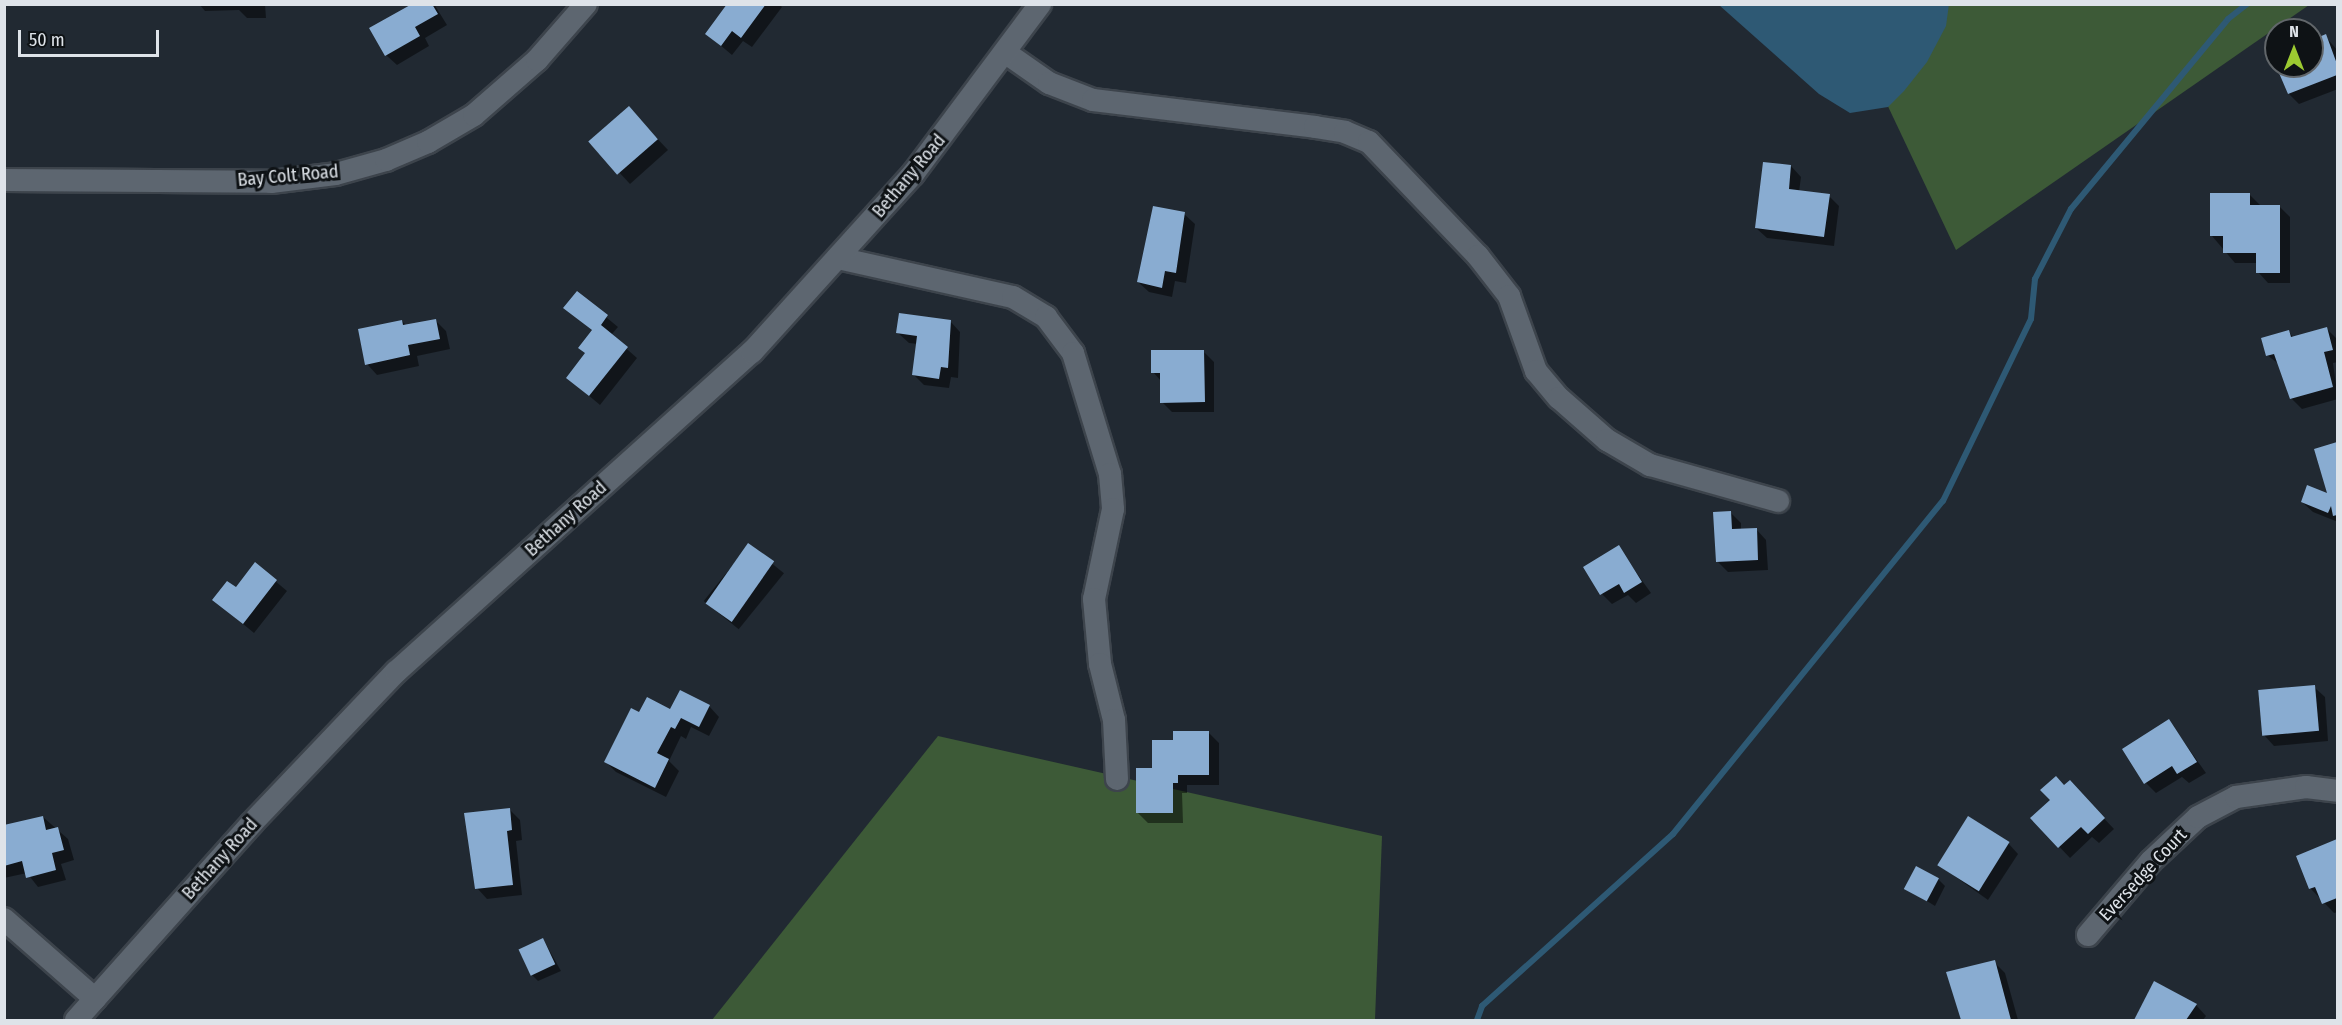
<!DOCTYPE html>
<html>
<head>
<meta charset="utf-8">
<style>
  body { margin:0 }
  #map { position:relative; width:2342px; height:1025px; overflow:hidden; background:#212932; font-family:"Fira Sans Condensed",sans-serif }
  div>[style] { position:absolute }
  .forest>* { inset:0; background:#3d5a37 }
  .water>* { inset:0; background:#2e5974 }
  .shadow>* { inset:0; background:#0007; transform-origin:0 0 }
  .stream>* { height:6px; margin:-3px; padding:0 3px; transform-origin:3px; border-radius:3px; background:#2e5974 }
  .building>* { inset:0; background:#89acd1; transform-origin:0 0 }
  .roads { filter:drop-shadow(2px 0 #3d444c) drop-shadow(-2px 0 #3d444c) drop-shadow(0 2px #3d444c) drop-shadow(0 -2px #3d444c) }
  .minor>* { height:22px; margin:-11px; padding:0 11px; transform-origin:11px; border-radius:11px; background:#5d6670 }
  span { translate:-50% -50%; white-space:nowrap; text-align:center; line-height:1.15; -webkit-text-stroke:6px #0e1215; paint-order:stroke }
  .street-label { font-size:18px; color:#dee3e9 }
  .frame { position:absolute; inset:0; border:6px solid #dee3e9; pointer-events:none }
  .north { position:absolute; left:2264px; top:18px; width:60px; height:60px; box-sizing:border-box; background:#0e1215; border:2px solid #61666a; border-radius:50%; rotate:0deg; font-size:16px; font-weight:700; line-height:24px; text-align:center; color:#dee3e9 }
  .north::after { content:''; display:block; margin:auto; width:21px; height:27px; background:#9cca31; clip-path:polygon(50% 0,100% 100%,50% 72%,0 100%) }
  .scale { position:absolute; left:18px; top:30px; width:141px; height:27px; box-sizing:border-box; border:3px solid #dee3e9; border-top:0; padding-left:8px; font-size:18px; line-height:21px; white-space:nowrap; color:#dee3e9; -webkit-text-stroke:4px #0e1215; paint-order:stroke }
</style>
</head>
<body>
<div id="map">
  <div class="forest">
    <i style="clip-path:polygon(1840px 5px,2309px 5px,1956px 250px)"></i>
    <i style="clip-path:polygon(938px 736px,1382px 836px,1375px 1020px,712px 1020px)"></i>
  </div>
  <div class="water">
    <i style="clip-path:polygon(1949px 4px,1946px 26px,1927px 62px,1904px 91px,1888px 107px,1850px 113px,1819px 94px,1719px 5px)"></i>
  </div>
  <div class="shadow">
    <i style="clip-path:polygon(199px 4px,265px 4px,266px 18px,247px 18px,239px 10px,205px 11px)"></i>
    <i style="clip-path:polygon(415px 4px,434px 4px,447px 25px,425px 38px,429px 46px,397px 65px,386px 55px)"></i>
    <i style="clip-path:polygon(724px 4px,779px 4px,782px 7px,752px 47px,743px 41px,732px 55px,707px 34px,727px 7px)"></i>
    <i style="clip-path:polygon(2325px 36px,2338px 51px,2338px 89px,2299px 104px,2289px 94px,2278px 66px,2312px 66px,2312px 41px)"></i>
    <i style="clip-path:polygon(639px 119px,668px 150px,630px 184px,591px 142px)"></i>
    <i style="clip-path:polygon(1791px 166px,1801px 177px,1799px 192px,1829px 196px,1839px 206px,1834px 246px,1767px 238px,1756px 228px)"></i>
    <i style="clip-path:polygon(2250px 195px,2261px 206px,2279px 206px,2290px 217px,2290px 283px,2268px 283px,2258px 272px,2258px 263px,2235px 263px,2212px 236px)"></i>
    <i style="clip-path:polygon(1184px 214px,1195px 224px,1186px 283px,1175px 281px,1172px 297px,1149px 292px,1138px 282px)"></i>
    <i style="clip-path:polygon(577px 293px,618px 327px,611px 335px,637px 358px,600px 405px,568px 378px,586px 354px,593px 331px,565px 308px)"></i>
    <i style="clip-path:polygon(435px 320px,446px 331px,450px 349px,417px 356px,419px 366px,377px 375px,367px 364px,402px 321px,407px 326px)"></i>
    <i style="clip-path:polygon(950px 321px,960px 332px,958px 378px,951px 377px,949px 388px,924px 385px,913px 374px,918px 344px,909px 343px,898px 333px)"></i>
    <i style="clip-path:polygon(2327px 329px,2338px 340px,2338px 362px,2333px 363px,2338px 399px,2302px 409px,2291px 398px,2280px 365px,2267px 355px,2289px 332px,2294px 338px)"></i>
    <i style="clip-path:polygon(1203px 351px,1214px 362px,1214px 412px,1172px 412px,1162px 402px,1161px 381px,1153px 372px)"></i>
    <i style="clip-path:polygon(2338px 443px,2338px 522px,2313px 512px,2302px 502px,2329px 495px,2316px 450px)"></i>
    <i style="clip-path:polygon(1730px 512px,1741px 523px,1741px 530px,1756px 529px,1766px 540px,1768px 570px,1728px 572px,1718px 562px)"></i>
    <i style="left:749px;top:545px;width:45px;height:72px;rotate:39deg"></i>
    <i style="clip-path:polygon(1618px 547px,1651px 593px,1636px 603px,1628px 595px,1612px 604px,1602px 594px)"></i>
    <i style="clip-path:polygon(255px 564px,287px 591px,254px 633px,214px 600px,236px 590px)"></i>
    <i style="clip-path:polygon(2314px 687px,2325px 697px,2328px 741px,2274px 746px,2264px 735px)"></i>
    <i style="clip-path:polygon(709px 706px,719px 717px,709px 736px,691px 727px,686px 739px,681px 736px,669px 761px,679px 771px,666px 797px,616px 772px,606px 762px,640px 714px)"></i>
    <i style="clip-path:polygon(2169px 721px,2206px 773px,2189px 783px,2182px 777px,2156px 793px,2146px 783px)"></i>
    <i style="clip-path:polygon(1208px 732px,1219px 743px,1219px 785px,1187px 785px,1187px 793px,1182px 793px,1183px 823px,1148px 823px,1137px 812px,1154px 769px,1175px 741px)"></i>
    <i style="clip-path:polygon(2065px 787px,2080px 793px,2114px 829px,2099px 843px,2092px 837px,2070px 858px,2032px 818px)"></i>
    <i style="clip-path:polygon(509px 809px,520px 820px,522px 840px,516px 841px,522px 895px,487px 899px,477px 888px)"></i>
    <i style="clip-path:polygon(43px 817px,68px 839px,74px 860px,61px 864px,66px 880px,38px 887px,27px 873px,4px 878px,4px 827px)"></i>
    <i style="clip-path:polygon(2338px 841px,2338px 912px,2334px 913px,2310px 888px,2298px 857px)"></i>
    <i style="clip-path:polygon(2008px 843px,2018px 854px,1988px 900px,1939px 865px)"></i>
    <i style="clip-path:polygon(1938px 879px,1945px 886px,1935px 906px,1906px 888px)"></i>
    <i style="clip-path:polygon(543px 939px,561px 971px,538px 981px,531px 974px)"></i>
    <i style="clip-path:polygon(1994px 962px,2005px 973px,2018px 1020px,1963px 1020px,1948px 973px)"></i>
    <i style="clip-path:polygon(2154px 983px,2196px 1005px,2206px 1016px,2203px 1020px,2134px 1020px)"></i>
  </div>
  <div class="stream">
    <i style="left:1477px;top:1020px;width:15px;rotate:-70deg"></i>
    <i style="left:1482px;top:1006px;width:257px;rotate:-42deg"></i>
    <i style="left:1673px;top:834px;width:429px;rotate:-51deg"></i>
    <i style="left:1943px;top:501px;width:202px;rotate:-64.2deg"></i>
    <i style="left:2031px;top:319px;width:40px;rotate:-84.3deg"></i>
    <i style="left:2035px;top:279px;width:79px;rotate:-62.8deg"></i>
    <i style="left:2071px;top:209px;width:246px;rotate:-50.4deg"></i>
    <i style="left:2228px;top:19px;width:24px;rotate:-38deg"></i>
  </div>
  <div class="building">
    <i style="clip-path:polygon(412px 4px,432px 4px,438px 14px,415px 27px,420px 36px,385px 56px,369px 28px)"></i>
    <i style="clip-path:polygon(727px 4px,766px 4px,741px 38px,732px 31px,721px 46px,705px 34px)"></i>
    <i style="clip-path:polygon(2326px 34px,2337px 64px,2337px 75px,2288px 94px,2276px 66px,2312px 66px,2312px 40px)"></i>
    <i style="left:629px;top:106px;width:44px;height:54px;rotate:49deg"></i>
    <i style="clip-path:polygon(1763px 162px,1791px 165px,1789px 189px,1830px 194px,1824px 237px,1755px 228px)"></i>
    <i style="clip-path:polygon(2210px 193px,2250px 193px,2250px 205px,2280px 205px,2280px 273px,2256px 273px,2256px 253px,2223px 253px,2223px 236px,2210px 236px)"></i>
    <i style="clip-path:polygon(1153px 206px,1185px 212px,1176px 273px,1165px 271px,1162px 288px,1137px 282px)"></i>
    <i style="clip-path:polygon(577px 291px,608px 315px,601px 325px,628px 347px,589px 396px,566px 378px,585px 353px,578px 348px,592px 330px,563px 308px)"></i>
    <i style="clip-path:polygon(899px 313px,951px 320px,948px 368px,941px 367px,939px 379px,912px 375px,917px 336px,896px 333px)"></i>
    <i style="clip-path:polygon(436px 319px,440px 339px,408px 345px,410px 355px,365px 365px,358px 329px,402px 320px,403px 325px)"></i>
    <i style="clip-path:polygon(2327px 327px,2333px 350px,2324px 352px,2333px 387px,2290px 399px,2274px 354px,2266px 356px,2261px 338px,2289px 330px,2291px 337px)"></i>
    <i style="clip-path:polygon(1151px 350px,1204px 350px,1205px 402px,1160px 403px,1160px 373px,1151px 373px)"></i>
    <i style="clip-path:polygon(2337px 442px,2337px 515px,2333px 516px,2331px 506px,2328px 513px,2301px 502px,2307px 485px,2327px 493px,2314px 449px)"></i>
    <i style="clip-path:polygon(1731px 511px,1732px 529px,1757px 528px,1758px 560px,1716px 562px,1713px 512px)"></i>
    <i style="left:748px;top:543px;width:32px;height:74px;rotate:35deg"></i>
    <i style="clip-path:polygon(1619px 545px,1642px 582px,1624px 593px,1619px 584px,1600px 595px,1583px 567px)"></i>
    <i style="clip-path:polygon(255px 562px,277px 580px,243px 624px,212px 600px,227px 581px,236px 587px)"></i>
    <i style="left:2315px;top:685px;width:46px;height:57px;rotate:85deg"></i>
    <i style="clip-path:polygon(680px 690px,710px 705px,699px 727px,681px 718px,675px 729px,671px 727px,657px 753px,669px 759px,655px 788px,604px 762px,631px 708px,639px 712px,647px 697px,670px 709px)"></i>
    <i style="clip-path:polygon(2169px 719px,2197px 762px,2177px 774px,2172px 766px,2144px 784px,2122px 749px)"></i>
    <i style="clip-path:polygon(1173px 731px,1209px 731px,1209px 775px,1178px 775px,1178px 783px,1173px 783px,1173px 813px,1136px 813px,1136px 768px,1152px 768px,1152px 740px,1173px 740px)"></i>
    <i style="clip-path:polygon(2056px 776px,2064px 785px,2070px 780px,2105px 818px,2088px 834px,2081px 827px,2058px 848px,2030px 818px,2050px 800px,2040px 790px)"></i>
    <i style="clip-path:polygon(510px 808px,512px 830px,507px 831px,513px 885px,475px 889px,464px 813px)"></i>
    <i style="clip-path:polygon(43px 816px,46px 830px,58px 827px,64px 850px,52px 853px,56px 870px,26px 878px,22px 861px,4px 866px,4px 825px)"></i>
    <i style="left:1968px;top:816px;width:49px;height:58px;rotate:32deg"></i>
    <i style="clip-path:polygon(2337px 839px,2337px 898px,2322px 904px,2315px 887px,2309px 889px,2296px 856px)"></i>
    <i style="left:1916px;top:866px;width:26px;height:26px;rotate:28deg"></i>
    <i style="left:543px;top:938px;width:29px;height:27px;rotate:65deg"></i>
    <i style="clip-path:polygon(1995px 960px,2011px 1020px,1961px 1020px,1946px 972px)"></i>
    <i style="clip-path:polygon(2154px 981px,2197px 1004px,2186px 1020px,2134px 1020px)"></i>
  </div>
  <div class="roads">
    <div class="minor">
      <i style="left:1006px;top:53px;width:52px;rotate:34.9deg"></i>
      <i style="left:1049px;top:83px;width:47px;rotate:21.1deg"></i>
      <i style="left:1093px;top:100px;width:224px;rotate:6.9deg"></i>
      <i style="left:1315px;top:127px;width:30px;rotate:9deg"></i>
      <i style="left:1345px;top:132px;width:26px;rotate:23deg"></i>
      <i style="left:1369px;top:142px;width:158px;rotate:46.3deg"></i>
      <i style="left:1478px;top:256px;width:51px;rotate:52.2deg"></i>
      <i style="left:1509px;top:296px;width:80px;rotate:70.2deg"></i>
      <i style="left:1536px;top:371px;width:35px;rotate:50deg"></i>
      <i style="left:1559px;top:398px;width:64px;rotate:41.2deg"></i>
      <i style="left:1607px;top:440px;width:50px;rotate:30.2deg"></i>
      <i style="left:1650px;top:465px;width:133px;rotate:15.7deg"></i>
      <i style="left:4px;top:180px;width:267px;rotate:0.4deg"></i>
      <i style="left:271px;top:182px;width:65px;rotate:-7deg"></i>
      <i style="left:336px;top:174px;width:52px;rotate:-15.6deg"></i>
      <i style="left:386px;top:160px;width:46px;rotate:-23.2deg"></i>
      <i style="left:428px;top:142px;width:53px;rotate:-30.4deg"></i>
      <i style="left:474px;top:115px;width:84px;rotate:-41.1deg"></i>
      <i style="left:537px;top:60px;width:74px;rotate:-48.8deg"></i>
      <i style="left:838px;top:258px;width:179px;rotate:12.6deg"></i>
      <i style="left:1013px;top:297px;width:39px;rotate:31deg"></i>
      <i style="left:1046px;top:317px;width:45px;rotate:53.1deg"></i>
      <i style="left:1073px;top:353px;width:127px;rotate:73deg"></i>
      <i style="left:1110px;top:474px;width:35px;rotate:85deg"></i>
      <i style="left:1113px;top:509px;width:92px;rotate:101.9deg"></i>
      <i style="left:1094px;top:599px;width:65px;rotate:84.7deg"></i>
      <i style="left:1100px;top:664px;width:58px;rotate:76deg"></i>
      <i style="left:1114px;top:720px;width:59px;rotate:87.1deg"></i>
      <i style="left:4px;top:919px;width:121px;rotate:41.3deg"></i>
      <i style="left:2088px;top:935px;width:97px;rotate:-49.6deg"></i>
      <i style="left:2151px;top:861px;width:64px;rotate:-43.1deg"></i>
      <i style="left:2198px;top:817px;width:43px;rotate:-27.8deg"></i>
      <i style="left:2236px;top:797px;width:71px;rotate:-8.1deg"></i>
      <i style="left:2306px;top:787px;width:32px;rotate:7deg"></i>
      <i style="left:76px;top:1020px;width:264px;rotate:-48.2deg"></i>
      <i style="left:252px;top:823px;width:209px;rotate:-46.4deg"></i>
      <i style="left:396px;top:672px;width:479px;rotate:-42deg"></i>
      <i style="left:752px;top:352px;width:240px;rotate:-47.9deg"></i>
      <i style="left:913px;top:174px;width:212px;rotate:-53.2deg"></i>
    </div>
  </div>
  <div class="street-label">
    <span style="left:288px;top:176px;rotate:-5deg">Bay Colt Road</span>
    <span style="left:909px;top:176px;rotate:-50deg">Bethany Road</span>
    <span style="left:566px;top:519px;rotate:-42deg">Bethany Road</span>
    <span style="left:220px;top:859px;rotate:-48deg">Bethany Road</span>
    <span style="left:2143px;top:875px;rotate:-47deg">Eversedge Court</span>
  </div>
  <div class="frame"></div>
  <div class="north">N</div>
  <div class="scale">50 m</div>
</div>
</body>
</html>
